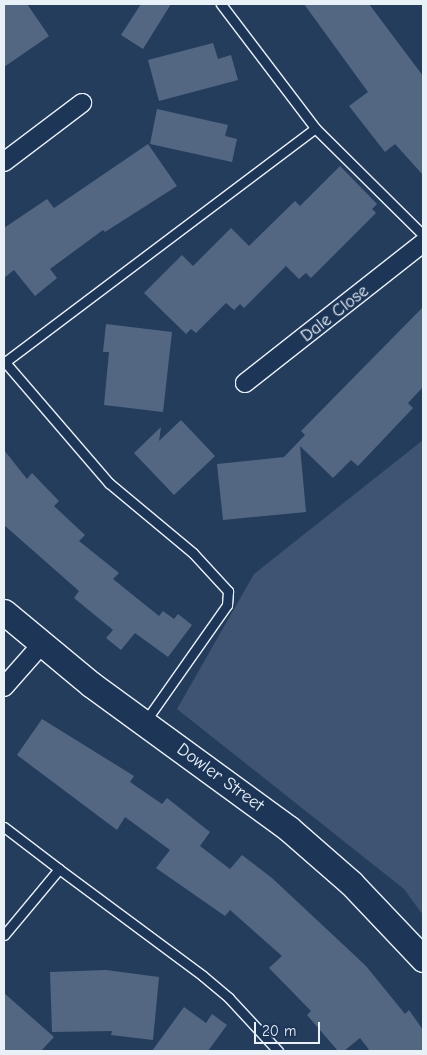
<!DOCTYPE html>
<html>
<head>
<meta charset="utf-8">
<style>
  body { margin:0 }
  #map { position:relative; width:427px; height:1055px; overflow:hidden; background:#253d5d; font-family:"Comic Neue",sans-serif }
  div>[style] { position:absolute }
  .green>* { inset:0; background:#3e5472 }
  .building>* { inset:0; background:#536782 }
  .roads { filter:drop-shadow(1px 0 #e8f1f8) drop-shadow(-1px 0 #e8f1f8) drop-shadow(0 1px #e8f1f8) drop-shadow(0 -1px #e8f1f8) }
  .lane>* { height:9px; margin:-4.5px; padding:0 4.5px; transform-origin:4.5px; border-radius:4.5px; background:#1d3557 }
  .street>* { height:18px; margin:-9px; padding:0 9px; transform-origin:9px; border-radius:9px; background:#1d3557 }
  .secondary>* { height:25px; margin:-12.5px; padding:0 12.5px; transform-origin:12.5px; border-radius:12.5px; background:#1d3557 }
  span { translate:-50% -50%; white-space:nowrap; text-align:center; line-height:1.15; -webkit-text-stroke:4.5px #1d3557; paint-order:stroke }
  .street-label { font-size:18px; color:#e8f1f8 }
  .frame { position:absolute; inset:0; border:5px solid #e8f1f8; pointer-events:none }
  .scale { position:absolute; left:254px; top:1022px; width:66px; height:22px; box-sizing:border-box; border:2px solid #e8f1f8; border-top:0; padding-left:6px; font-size:15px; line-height:18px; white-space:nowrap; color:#e8f1f8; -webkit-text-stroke:4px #1d3557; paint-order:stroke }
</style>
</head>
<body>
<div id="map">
  <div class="green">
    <i style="clip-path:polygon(423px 440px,423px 915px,404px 889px,177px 709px,254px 574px)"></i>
  </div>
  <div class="building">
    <i style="clip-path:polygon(4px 4px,27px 4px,49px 36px,4px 67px)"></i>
    <i style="clip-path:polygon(141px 4px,171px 4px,143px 49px,121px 35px)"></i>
    <i style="clip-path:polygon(304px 4px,369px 4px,423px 76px,423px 175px,395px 144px,385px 152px,349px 106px,368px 92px)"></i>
    <i style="clip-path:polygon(213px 43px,218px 59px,231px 55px,238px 80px,159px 101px,148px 60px)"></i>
    <i style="clip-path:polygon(157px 109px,228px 125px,225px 136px,237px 139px,232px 162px,150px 144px)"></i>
    <i style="clip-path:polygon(148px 144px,177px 186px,105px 232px,103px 230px,50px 269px,57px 278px,35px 296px,14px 270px,4px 278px,4px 228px,47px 199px,54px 208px)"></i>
    <i style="clip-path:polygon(340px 166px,377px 204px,372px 209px,376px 213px,311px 278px,306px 273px,299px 279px,286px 266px,244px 308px,240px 304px,234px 310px,226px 303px,196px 333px,191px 329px,186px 334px,144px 293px,182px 255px,193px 266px,231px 228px,249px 246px,295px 201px,300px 206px)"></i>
    <i style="clip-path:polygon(423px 307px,423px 387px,408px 403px,413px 408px,358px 466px,351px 460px,333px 478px,300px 446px,306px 512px,223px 520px,217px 464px,284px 457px,305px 435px,301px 431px)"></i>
    <i style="clip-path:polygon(106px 324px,172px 332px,163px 412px,104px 405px,109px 352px,103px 352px)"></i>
    <i style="clip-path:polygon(181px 420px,215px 456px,174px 495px,134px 453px,161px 427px,159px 441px)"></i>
    <i style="clip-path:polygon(4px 450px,27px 479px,32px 473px,59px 501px,54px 506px,85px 535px,79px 541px,119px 573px,113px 579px,159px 616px,163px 611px,174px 619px,178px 614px,192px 625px,168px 657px,135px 633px,121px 650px,106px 638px,113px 630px,74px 598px,79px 591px,4px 525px)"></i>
    <i style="clip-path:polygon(42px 719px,134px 776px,130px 782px,162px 804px,167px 798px,210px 832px,200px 846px,230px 869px,242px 855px,272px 878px,366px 966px,405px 1014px,409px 1010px,423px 1030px,423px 1051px,370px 1051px,360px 1038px,344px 1051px,338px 1051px,307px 1015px,311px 1011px,269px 968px,282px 956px,230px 910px,225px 916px,156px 868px,170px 850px,125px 817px,117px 830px,17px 755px)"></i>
    <i style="clip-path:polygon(106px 970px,159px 977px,153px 1040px,111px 1035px,112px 1031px,52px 1032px,50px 972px)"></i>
    <i style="clip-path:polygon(4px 993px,54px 1037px,41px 1051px,4px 1051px)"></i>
    <i style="clip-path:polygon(184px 1007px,206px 1023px,212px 1014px,227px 1025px,208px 1051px,152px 1051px)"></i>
  </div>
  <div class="roads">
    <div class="lane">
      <i style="left:221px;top:4px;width:156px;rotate:52.8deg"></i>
      <i style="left:4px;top:361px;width:161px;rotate:49.3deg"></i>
      <i style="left:109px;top:483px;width:109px;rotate:39.8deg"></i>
      <i style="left:193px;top:553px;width:52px;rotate:47.4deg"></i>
      <i style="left:228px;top:591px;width:14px;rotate:94deg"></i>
      <i style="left:227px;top:605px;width:144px;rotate:125.1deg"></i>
      <i style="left:5px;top:362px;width:388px;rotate:-37deg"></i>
      <i style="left:315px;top:128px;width:152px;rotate:44.7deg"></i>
      <i style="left:4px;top:827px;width:69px;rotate:37.4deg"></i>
      <i style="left:59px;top:869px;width:86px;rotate:129.8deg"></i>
      <i style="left:59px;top:869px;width:179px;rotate:36.6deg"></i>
      <i style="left:203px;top:976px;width:34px;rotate:40deg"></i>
      <i style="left:229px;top:998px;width:72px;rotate:47.2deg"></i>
    </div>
    <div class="street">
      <i style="left:4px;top:162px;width:98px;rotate:-37.1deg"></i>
      <i style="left:245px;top:383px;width:226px;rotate:-38.2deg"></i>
      <i style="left:4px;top:687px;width:56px;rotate:-48.6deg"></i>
    </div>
    <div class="secondary">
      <i style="left:4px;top:612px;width:114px;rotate:39.7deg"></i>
      <i style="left:92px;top:685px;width:243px;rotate:36.1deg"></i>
      <i style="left:288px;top:828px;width:84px;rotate:41.1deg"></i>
      <i style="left:351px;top:883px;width:105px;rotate:46.5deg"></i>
    </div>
  </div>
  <div class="street-label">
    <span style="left:335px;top:314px;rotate:-38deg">Dale Close</span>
    <span style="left:220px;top:778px;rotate:36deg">Dowler Street</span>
  </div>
  <div class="frame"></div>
  <div class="scale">20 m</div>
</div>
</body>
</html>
